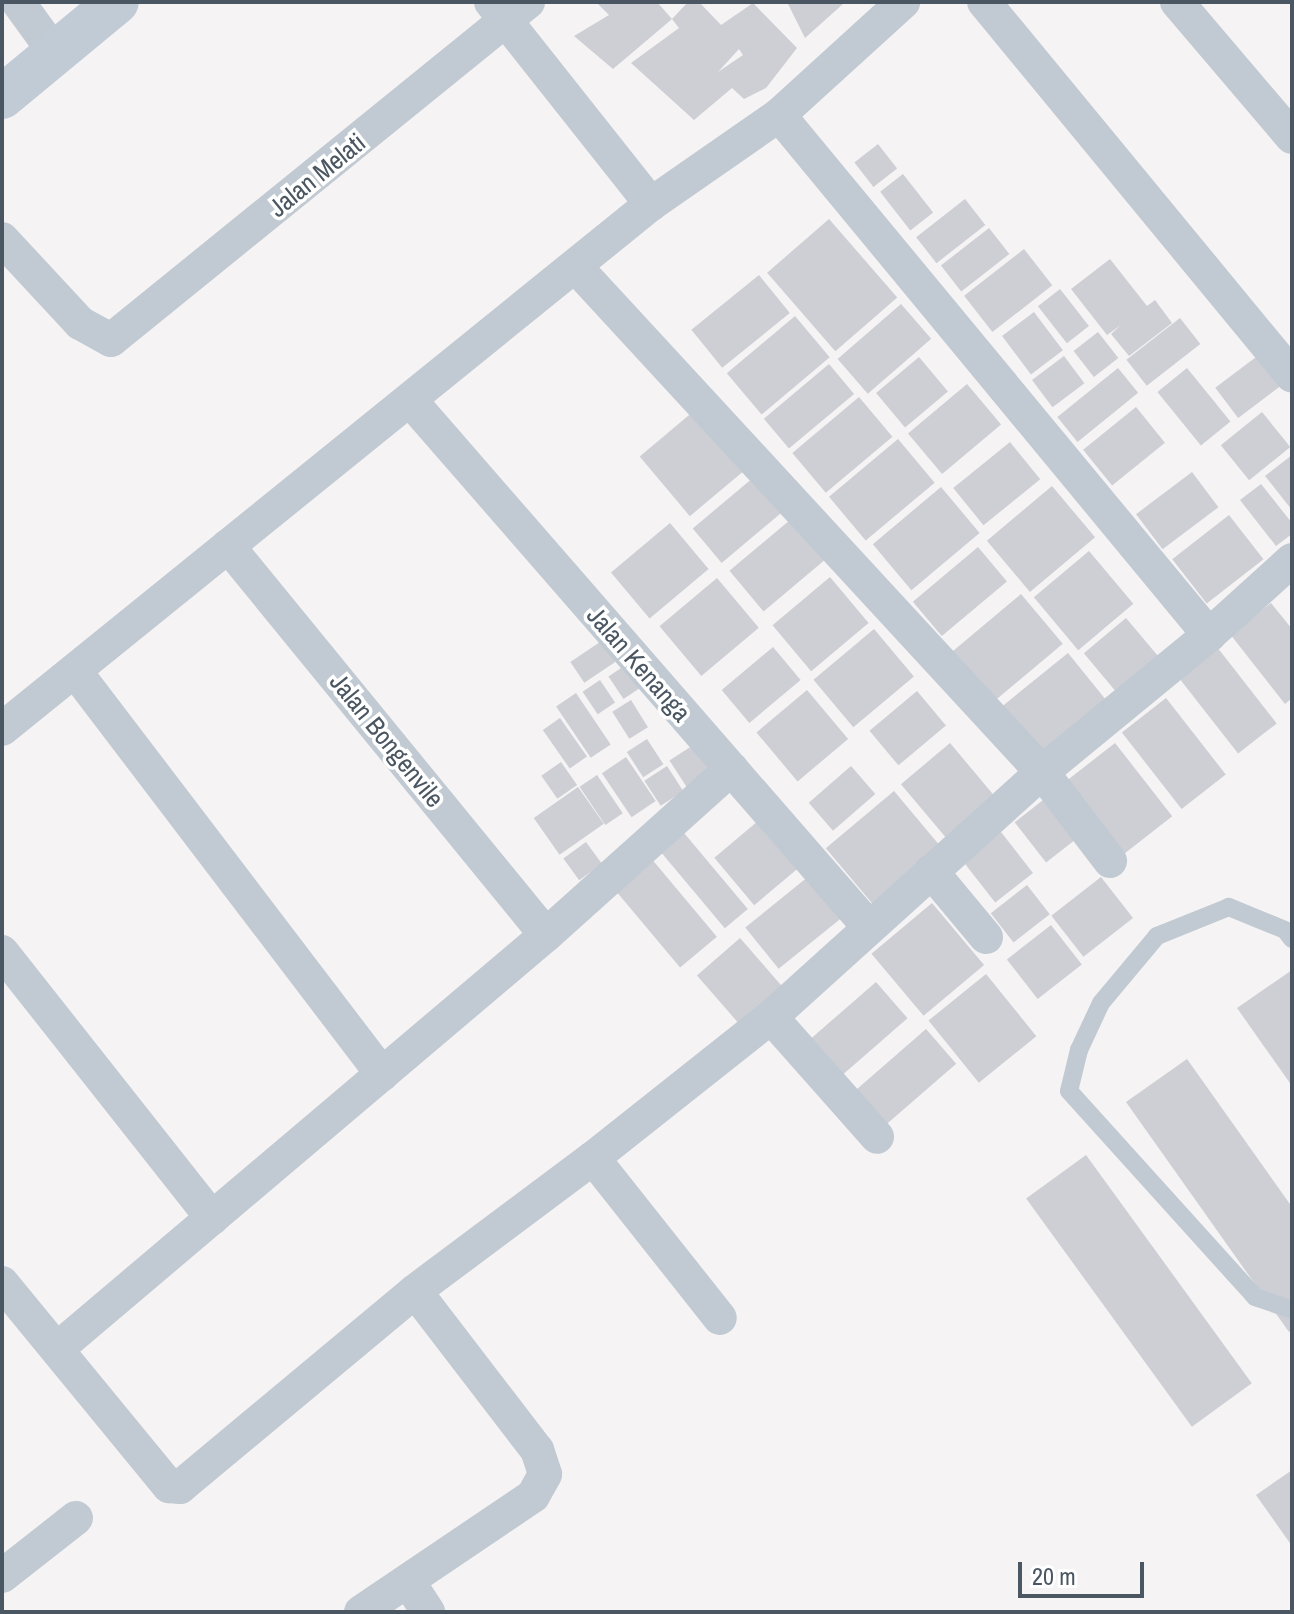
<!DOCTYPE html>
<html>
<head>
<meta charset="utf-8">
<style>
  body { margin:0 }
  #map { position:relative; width:1294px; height:1614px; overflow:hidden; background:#f5f3f3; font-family:"Archivo Narrow",sans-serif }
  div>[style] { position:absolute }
  .building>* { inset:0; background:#cdcfd5; transform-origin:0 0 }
  .service>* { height:18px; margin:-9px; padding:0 9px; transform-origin:9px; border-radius:9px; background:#c1cad2 }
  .minor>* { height:34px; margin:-17px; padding:0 17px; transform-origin:17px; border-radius:17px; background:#c1cad2 }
  .secondary>* { height:44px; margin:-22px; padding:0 22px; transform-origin:22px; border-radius:22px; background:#c1cbd6 }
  span { translate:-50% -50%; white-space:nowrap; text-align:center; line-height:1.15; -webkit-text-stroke:7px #fff; paint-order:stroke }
  .street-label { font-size:26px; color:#4a5661 }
  .frame { position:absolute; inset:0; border:4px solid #4a5661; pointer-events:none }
  .scale { position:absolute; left:1018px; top:1562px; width:126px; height:36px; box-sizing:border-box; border:4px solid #4a5661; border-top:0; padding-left:10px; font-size:24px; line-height:28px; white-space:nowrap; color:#4a5661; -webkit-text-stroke:6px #fff; paint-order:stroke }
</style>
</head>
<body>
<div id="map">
  <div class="building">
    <i style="clip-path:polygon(596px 2px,657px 2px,672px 19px,613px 69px,574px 36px,609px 15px)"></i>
    <i style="clip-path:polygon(evenodd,688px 2px,699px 2px,721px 25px,753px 3px,797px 48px,766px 88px,744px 99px,732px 88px,694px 120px,631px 63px,679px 28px,672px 19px,688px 2px,739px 49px,743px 55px,718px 72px,739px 49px)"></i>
    <i style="clip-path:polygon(787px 2px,842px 2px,843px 4px,805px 38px)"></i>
    <i style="left:878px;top:144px;width:31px;height:30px;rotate:52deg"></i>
    <i style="left:903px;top:174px;width:49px;height:29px;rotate:52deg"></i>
    <i style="left:965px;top:199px;width:33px;height:62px;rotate:52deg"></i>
    <i style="left:829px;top:219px;width:104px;height:82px;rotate:49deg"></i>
    <i style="left:989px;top:228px;width:33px;height:61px;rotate:52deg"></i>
    <i style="left:1024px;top:249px;width:46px;height:76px;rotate:52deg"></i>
    <i style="clip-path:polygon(1110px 259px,1147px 306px,1155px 300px,1172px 323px,1129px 356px,1111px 334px,1121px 325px,1107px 335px,1071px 289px)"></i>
    <i style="left:759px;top:275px;width:49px;height:87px;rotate:51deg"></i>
    <i style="left:1060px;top:289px;width:47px;height:28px;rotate:52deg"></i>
    <i style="left:901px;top:304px;width:46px;height:84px;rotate:49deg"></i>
    <i style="left:1034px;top:312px;width:48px;height:40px;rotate:53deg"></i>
    <i style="left:795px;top:316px;width:54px;height:89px;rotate:50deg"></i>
    <i style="left:1180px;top:318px;width:33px;height:68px;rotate:52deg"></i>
    <i style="left:1098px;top:332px;width:33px;height:31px;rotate:52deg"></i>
    <i style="left:1260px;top:354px;width:38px;height:56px;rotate:53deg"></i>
    <i style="left:1064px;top:356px;width:34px;height:40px;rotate:53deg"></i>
    <i style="left:919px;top:357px;width:45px;height:56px;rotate:50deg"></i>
    <i style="left:829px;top:364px;width:39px;height:85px;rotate:50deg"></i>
    <i style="left:1118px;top:368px;width:32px;height:78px;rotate:51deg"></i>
    <i style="left:1187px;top:368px;width:69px;height:38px;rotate:51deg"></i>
    <i style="left:967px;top:384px;width:53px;height:77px;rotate:50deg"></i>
    <i style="left:859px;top:397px;width:52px;height:87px;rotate:50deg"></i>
    <i style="left:701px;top:405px;width:78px;height:80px;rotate:50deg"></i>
    <i style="left:1136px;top:407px;width:46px;height:68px;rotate:51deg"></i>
    <i style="left:1262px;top:412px;width:45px;height:53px;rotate:51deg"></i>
    <i style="left:898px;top:439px;width:57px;height:90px;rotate:50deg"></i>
    <i style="left:1010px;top:442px;width:48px;height:73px;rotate:51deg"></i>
    <i style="clip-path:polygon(1292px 455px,1292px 510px,1265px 476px)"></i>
    <i style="left:1192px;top:472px;width:44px;height:70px;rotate:53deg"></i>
    <i style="left:754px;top:477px;width:45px;height:80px;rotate:50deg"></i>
    <i style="clip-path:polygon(1261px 484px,1292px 523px,1292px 534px,1276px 546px,1240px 500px)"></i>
    <i style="left:1052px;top:486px;width:67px;height:85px;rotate:50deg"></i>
    <i style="left:941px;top:487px;width:60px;height:89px;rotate:50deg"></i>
    <i style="left:1229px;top:515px;width:56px;height:72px;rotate:52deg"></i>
    <i style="left:790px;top:520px;width:53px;height:79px;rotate:50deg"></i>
    <i style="left:670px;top:523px;width:60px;height:77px;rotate:50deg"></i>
    <i style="left:978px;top:547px;width:45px;height:85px;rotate:50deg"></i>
    <i style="left:1089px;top:551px;width:69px;height:72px;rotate:50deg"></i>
    <i style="left:830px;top:577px;width:60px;height:75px;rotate:50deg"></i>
    <i style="left:717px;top:578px;width:65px;height:75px;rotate:50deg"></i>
    <i style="left:1021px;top:594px;width:65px;height:95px;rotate:50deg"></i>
    <i style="clip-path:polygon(1271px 603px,1292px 629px,1292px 698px,1285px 704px,1230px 634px)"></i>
    <i style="left:1126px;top:618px;width:54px;height:55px;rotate:50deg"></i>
    <i style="left:874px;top:629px;width:62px;height:79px;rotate:50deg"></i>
    <i style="left:606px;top:638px;width:25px;height:43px;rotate:56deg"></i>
    <i style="left:773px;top:647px;width:43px;height:67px;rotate:50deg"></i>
    <i style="left:1217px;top:647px;width:97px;height:49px;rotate:52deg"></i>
    <i style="left:1068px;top:653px;width:62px;height:85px;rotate:51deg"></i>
    <i style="left:630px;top:662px;width:27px;height:26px;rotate:56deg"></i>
    <i style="left:600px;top:680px;width:27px;height:21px;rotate:56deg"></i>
    <i style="left:807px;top:690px;width:64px;height:66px;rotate:50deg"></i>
    <i style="left:917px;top:691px;width:45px;height:62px;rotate:50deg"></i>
    <i style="left:576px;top:693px;width:62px;height:24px;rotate:56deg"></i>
    <i style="left:1166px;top:698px;width:97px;height:56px;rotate:52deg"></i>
    <i style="left:631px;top:700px;width:32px;height:22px;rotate:58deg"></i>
    <i style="left:560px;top:718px;width:47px;height:21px;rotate:55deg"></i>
    <i style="left:647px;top:739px;width:30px;height:24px;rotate:57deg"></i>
    <i style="left:698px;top:742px;width:37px;height:34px;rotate:57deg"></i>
    <i style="left:950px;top:743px;width:73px;height:64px;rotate:50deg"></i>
    <i style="left:1115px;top:743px;width:93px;height:63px;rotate:52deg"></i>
    <i style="left:626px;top:757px;width:53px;height:29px;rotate:56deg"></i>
    <i style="left:561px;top:762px;width:28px;height:24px;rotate:55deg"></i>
    <i style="left:667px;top:766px;width:30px;height:27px;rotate:57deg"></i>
    <i style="left:851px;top:766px;width:37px;height:56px;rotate:49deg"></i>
    <i style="left:597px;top:775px;width:46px;height:21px;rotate:56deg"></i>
    <i style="left:578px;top:787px;width:45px;height:54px;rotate:55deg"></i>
    <i style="left:894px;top:791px;width:72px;height:89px;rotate:50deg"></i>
    <i style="left:1047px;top:797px;width:51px;height:41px;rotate:52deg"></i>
    <i style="left:758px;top:821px;width:62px;height:57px;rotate:50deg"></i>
    <i style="left:679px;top:827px;width:107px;height:30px;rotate:50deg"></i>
    <i style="left:1001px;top:832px;width:52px;height:48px;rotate:52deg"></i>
    <i style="left:586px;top:842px;width:27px;height:28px;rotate:54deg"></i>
    <i style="left:650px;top:857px;width:104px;height:48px;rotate:50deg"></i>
    <i style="left:809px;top:876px;width:53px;height:82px;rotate:51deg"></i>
    <i style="left:1101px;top:877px;width:52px;height:63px;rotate:52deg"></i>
    <i style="left:1027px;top:885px;width:37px;height:46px;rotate:52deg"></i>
    <i style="left:932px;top:903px;width:81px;height:79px;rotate:50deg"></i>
    <i style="left:1051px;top:925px;width:50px;height:56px;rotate:52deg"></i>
    <i style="left:740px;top:938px;width:65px;height:57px;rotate:49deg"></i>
    <i style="clip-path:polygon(1292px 970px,1292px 1086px,1237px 1008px)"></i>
    <i style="left:986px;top:974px;width:80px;height:74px;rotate:51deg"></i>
    <i style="left:876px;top:982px;width:48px;height:86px;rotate:49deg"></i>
    <i style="left:926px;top:1029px;width:46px;height:97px;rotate:49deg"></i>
    <i style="clip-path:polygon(1187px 1059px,1292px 1207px,1292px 1330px,1289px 1332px,1126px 1102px)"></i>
    <i style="left:1086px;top:1155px;width:282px;height:74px;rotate:54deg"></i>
    <i style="clip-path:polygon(1292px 1470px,1292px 1546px,1256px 1495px)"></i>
  </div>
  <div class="service">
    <i style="left:1292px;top:939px;width:11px;rotate:-128deg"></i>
    <i style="left:1285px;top:930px;width:61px;rotate:-157.7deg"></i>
    <i style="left:1229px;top:907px;width:78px;rotate:158.1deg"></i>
    <i style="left:1157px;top:936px;width:87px;rotate:129.9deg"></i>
    <i style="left:1101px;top:1003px;width:52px;rotate:115.1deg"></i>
    <i style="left:1079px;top:1050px;width:42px;rotate:103.7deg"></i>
    <i style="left:1069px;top:1091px;width:278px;rotate:47.9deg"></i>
    <i style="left:1255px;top:1297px;width:39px;rotate:19deg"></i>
  </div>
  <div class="minor">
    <i style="left:18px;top:2px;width:63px;rotate:54deg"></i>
    <i style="left:491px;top:2px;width:258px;rotate:51.6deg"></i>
    <i style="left:984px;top:2px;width:484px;rotate:50.5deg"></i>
    <i style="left:1177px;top:2px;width:177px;rotate:49.6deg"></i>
    <i style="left:779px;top:115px;width:675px;rotate:50.41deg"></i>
    <i style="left:2px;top:239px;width:115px;rotate:47.1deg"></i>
    <i style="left:80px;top:323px;width:35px;rotate:29deg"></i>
    <i style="left:111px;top:340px;width:537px;rotate:-39.03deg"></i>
    <i style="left:575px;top:266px;width:689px;rotate:47.3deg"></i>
    <i style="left:1042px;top:772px;width:112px;rotate:52.6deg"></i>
    <i style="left:410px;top:400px;width:699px;rotate:48.95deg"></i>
    <i style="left:228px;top:546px;width:502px;rotate:50.73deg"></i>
    <i style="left:75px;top:671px;width:507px;rotate:52.7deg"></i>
    <i style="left:2px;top:729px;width:835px;rotate:-38.97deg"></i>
    <i style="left:651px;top:204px;width:156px;rotate:-34.8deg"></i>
    <i style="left:779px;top:115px;width:168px;rotate:-42.3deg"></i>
    <i style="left:931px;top:871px;width:86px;rotate:50.2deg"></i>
    <i style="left:2px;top:952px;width:339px;rotate:51.7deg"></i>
    <i style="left:771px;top:1017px;width:160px;rotate:48.5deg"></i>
    <i style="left:593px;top:1158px;width:204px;rotate:51.6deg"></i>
    <i style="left:2px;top:1283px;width:263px;rotate:50.6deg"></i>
    <i style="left:169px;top:1486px;width:11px;rotate:5deg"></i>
    <i style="left:180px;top:1487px;width:306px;rotate:-39.8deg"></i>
    <i style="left:415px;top:1291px;width:222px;rotate:-36.8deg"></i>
    <i style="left:593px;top:1158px;width:227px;rotate:-38.4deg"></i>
    <i style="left:771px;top:1017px;width:365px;rotate:-42.1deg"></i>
    <i style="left:1042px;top:772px;width:216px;rotate:-39.4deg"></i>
    <i style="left:1209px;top:635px;width:112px;rotate:-42.1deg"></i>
    <i style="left:57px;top:1349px;width:641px;rotate:-40.25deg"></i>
    <i style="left:546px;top:935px;width:249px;rotate:-41.9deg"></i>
    <i style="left:2px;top:1576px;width:94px;rotate:-38.1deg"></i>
    <i style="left:408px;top:1581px;width:37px;rotate:57deg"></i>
    <i style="left:361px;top:1612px;width:207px;rotate:-34deg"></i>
    <i style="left:533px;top:1496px;width:25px;rotate:-61deg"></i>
    <i style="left:545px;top:1474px;width:25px;rotate:-108deg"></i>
    <i style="left:537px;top:1450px;width:200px;rotate:-127.5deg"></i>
  </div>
  <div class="secondary">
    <i style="left:2px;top:97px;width:149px;rotate:-39.6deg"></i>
  </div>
  <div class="street-label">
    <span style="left:317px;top:175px;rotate:-39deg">Jalan Melati</span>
    <span style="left:639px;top:664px;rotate:49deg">Jalan Kenanga</span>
    <span style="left:387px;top:740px;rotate:51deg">Jalan Bongenvile</span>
  </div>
  <div class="frame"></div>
  <div class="scale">20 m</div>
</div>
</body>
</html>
